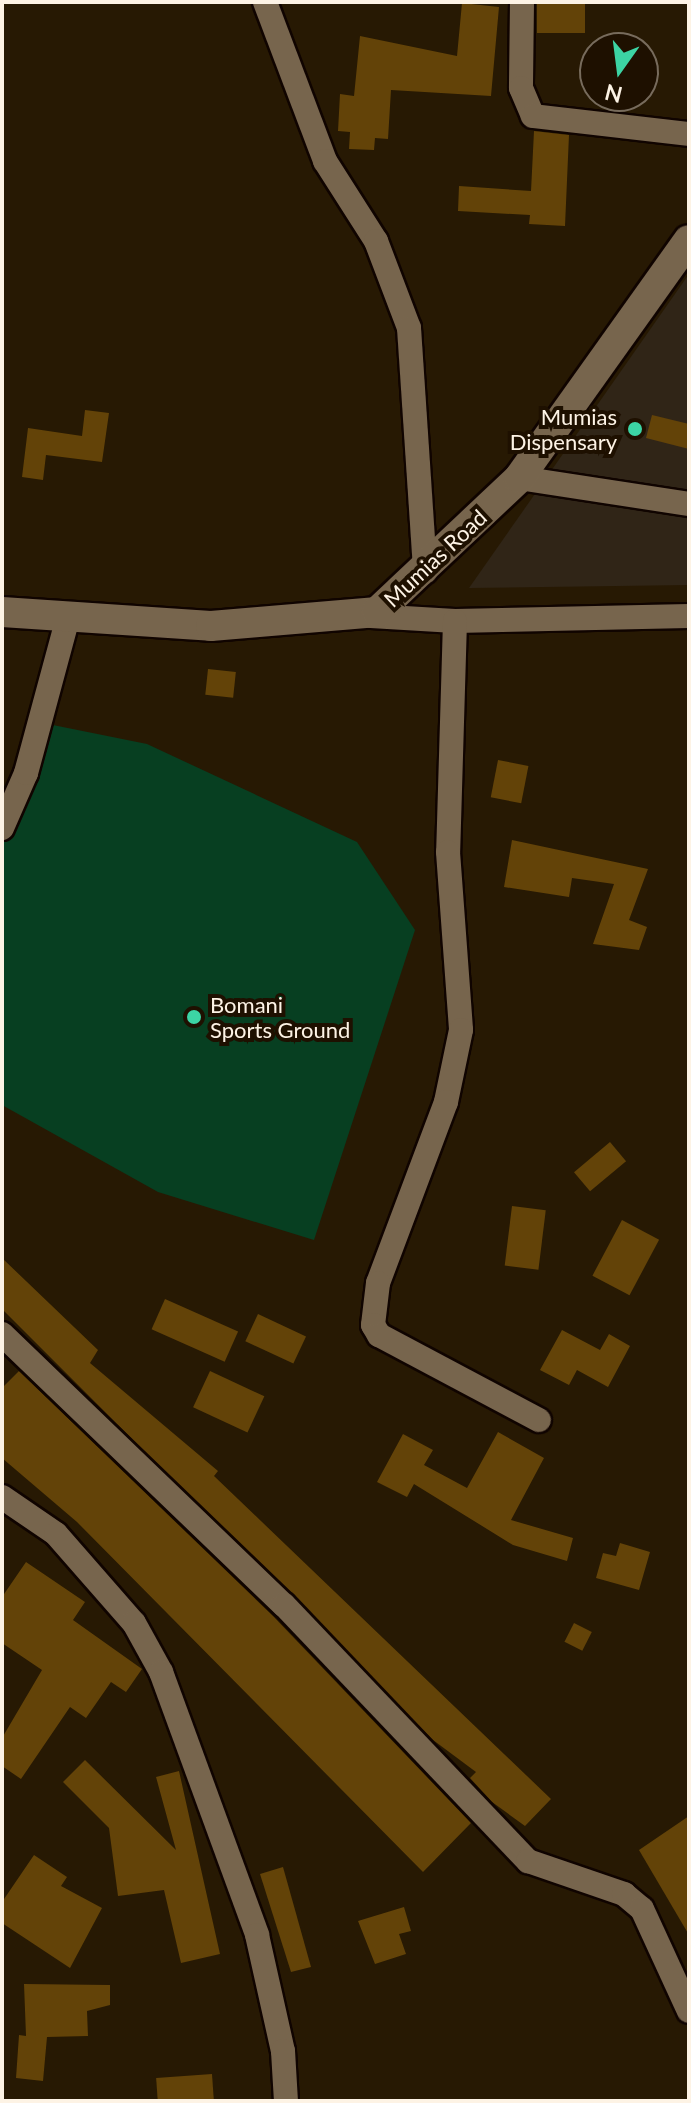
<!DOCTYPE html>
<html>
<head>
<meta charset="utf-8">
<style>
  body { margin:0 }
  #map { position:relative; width:691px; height:2103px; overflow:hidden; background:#271903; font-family:Lato,sans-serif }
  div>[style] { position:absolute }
  .medical>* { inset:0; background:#302517 }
  .green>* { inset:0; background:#073f21 }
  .building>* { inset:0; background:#634308; transform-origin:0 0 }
  .roads { filter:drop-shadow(2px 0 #100400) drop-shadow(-2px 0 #100400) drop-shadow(0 2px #100400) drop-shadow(0 -2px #100400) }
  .minor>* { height:24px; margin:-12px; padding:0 12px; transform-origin:12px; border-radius:12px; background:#77654d }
  .tertiary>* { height:30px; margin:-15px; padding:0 15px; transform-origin:15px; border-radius:15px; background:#77654d }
  .dots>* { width:22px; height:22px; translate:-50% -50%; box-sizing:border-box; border:4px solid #1e1000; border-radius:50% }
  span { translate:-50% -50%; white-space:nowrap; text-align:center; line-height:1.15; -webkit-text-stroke:8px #1e1000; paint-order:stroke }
  .poi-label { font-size:22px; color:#fdf3e5 }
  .right { translate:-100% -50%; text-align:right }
  .left { translate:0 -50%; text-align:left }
  .street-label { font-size:22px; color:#fdf3e5 }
  .frame { position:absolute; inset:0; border:4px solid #fdf3e5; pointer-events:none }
  .north { position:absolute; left:579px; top:32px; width:80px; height:80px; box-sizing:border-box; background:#1e1000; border:2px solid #776b5c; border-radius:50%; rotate:194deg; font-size:22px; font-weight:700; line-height:32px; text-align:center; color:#fdf3e5 }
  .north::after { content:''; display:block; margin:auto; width:28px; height:36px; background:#3cd4a4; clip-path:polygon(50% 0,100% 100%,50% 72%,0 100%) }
</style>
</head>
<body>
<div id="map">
  <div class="medical">
    <i style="clip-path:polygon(689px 274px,689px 585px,469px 588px)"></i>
  </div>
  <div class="green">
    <i style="clip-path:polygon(38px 722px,147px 744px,357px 842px,415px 930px,314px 1240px,158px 1192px,2px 1105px,2px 791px)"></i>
  </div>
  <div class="building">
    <i style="left:537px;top:2px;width:48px;height:31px"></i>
    <i style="clip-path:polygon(462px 3px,499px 7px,491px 96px,391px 90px,388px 139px,375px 138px,374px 150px,349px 149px,350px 132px,338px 131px,340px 94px,354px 96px,360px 36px,457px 56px)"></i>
    <i style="clip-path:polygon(534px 131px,569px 135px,565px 226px,529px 224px,530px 215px,458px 211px,459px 186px,531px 191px)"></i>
    <i style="clip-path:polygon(85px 410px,109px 413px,102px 462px,46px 455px,43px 480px,22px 477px,28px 428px,82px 436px)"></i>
    <i style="clip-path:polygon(652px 415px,689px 424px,689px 449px,646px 438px)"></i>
    <i style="left:208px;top:669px;width:28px;height:26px;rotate:6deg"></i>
    <i style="left:498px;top:760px;width:31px;height:38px;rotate:11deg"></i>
    <i style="clip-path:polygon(512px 840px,648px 869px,629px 920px,647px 927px,639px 950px,593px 944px,614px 884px,572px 878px,569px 897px,504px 887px)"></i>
    <i style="left:610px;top:1142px;width:25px;height:47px;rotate:50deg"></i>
    <i style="left:512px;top:1206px;width:34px;height:60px;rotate:7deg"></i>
    <i style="left:622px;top:1220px;width:42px;height:63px;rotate:28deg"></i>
    <i style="clip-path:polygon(2px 1258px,98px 1350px,90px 1363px,218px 1471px,214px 1476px,551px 1799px,525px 1826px,492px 1802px,470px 1778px,476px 1772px,433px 1740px,2px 1309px)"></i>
    <i style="left:165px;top:1299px;width:80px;height:33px;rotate:24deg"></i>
    <i style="left:258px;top:1314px;width:53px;height:30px;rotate:25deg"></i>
    <i style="clip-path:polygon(562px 1330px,600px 1350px,609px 1334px,630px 1346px,608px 1387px,577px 1370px,569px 1385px,540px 1370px)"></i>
    <i style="clip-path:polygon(19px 1371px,273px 1616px,471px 1823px,423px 1872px,77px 1522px,2px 1458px,2px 1388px)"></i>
    <i style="left:210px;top:1371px;width:60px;height:40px;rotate:25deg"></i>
    <i style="clip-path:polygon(498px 1432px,544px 1458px,511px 1520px,573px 1538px,567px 1561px,513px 1545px,414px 1484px,407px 1497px,377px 1482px,403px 1434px,433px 1450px,424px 1465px,467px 1488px)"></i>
    <i style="clip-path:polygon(620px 1543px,650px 1552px,639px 1590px,596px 1578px,603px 1553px,616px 1556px)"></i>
    <i style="clip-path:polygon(26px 1562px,85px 1602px,73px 1620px,142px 1669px,126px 1692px,111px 1682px,86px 1718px,70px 1707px,21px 1779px,2px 1766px,2px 1738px,42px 1670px,2px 1643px,2px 1597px)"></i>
    <i style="left:574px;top:1623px;width:20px;height:21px;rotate:27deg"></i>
    <i style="clip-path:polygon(85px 1760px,176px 1850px,156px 1777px,179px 1771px,220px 1954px,181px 1963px,164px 1890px,118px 1896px,109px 1828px,63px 1782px)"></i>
    <i style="clip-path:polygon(689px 1816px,689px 1935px,639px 1850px)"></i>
    <i style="clip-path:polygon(34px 1855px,67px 1877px,61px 1886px,102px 1908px,70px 1968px,2px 1923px,2px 1902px)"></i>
    <i style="clip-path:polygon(283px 1867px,311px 1967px,291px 1972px,260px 1874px)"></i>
    <i style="clip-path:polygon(404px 1907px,411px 1931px,399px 1934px,406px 1954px,375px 1964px,358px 1921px)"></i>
    <i style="clip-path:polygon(24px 1984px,110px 1985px,110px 2005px,87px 2011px,88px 2036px,47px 2037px,43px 2081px,16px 2078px,19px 2035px,26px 2036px)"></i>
    <i style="left:212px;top:2074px;width:26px;height:56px;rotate:86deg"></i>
  </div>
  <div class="roads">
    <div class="minor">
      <i style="left:265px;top:2px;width:170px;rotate:69.3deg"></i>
      <i style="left:325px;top:161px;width:95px;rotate:57.5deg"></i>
      <i style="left:376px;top:241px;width:93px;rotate:69.2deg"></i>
      <i style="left:409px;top:328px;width:244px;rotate:86.2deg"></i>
      <i style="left:522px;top:2px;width:86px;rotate:90.7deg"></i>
      <i style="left:521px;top:88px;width:30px;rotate:67deg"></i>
      <i style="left:533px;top:116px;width:157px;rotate:6.6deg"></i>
      <i style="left:519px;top:478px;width:172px;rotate:8.7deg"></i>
      <i style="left:371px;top:616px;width:84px;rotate:3.4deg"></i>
      <i style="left:455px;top:621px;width:234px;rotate:-1.2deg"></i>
      <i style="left:455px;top:621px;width:231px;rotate:91.7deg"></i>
      <i style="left:448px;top:852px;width:178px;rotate:85.8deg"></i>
      <i style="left:461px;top:1030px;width:74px;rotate:101.8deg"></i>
      <i style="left:446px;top:1102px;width:193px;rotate:110.6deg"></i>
      <i style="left:378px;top:1283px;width:42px;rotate:96.8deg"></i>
      <i style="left:373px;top:1325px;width:12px;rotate:59deg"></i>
      <i style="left:379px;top:1335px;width:181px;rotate:28deg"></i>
      <i style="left:2px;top:828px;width:60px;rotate:-66.4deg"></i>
      <i style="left:26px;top:773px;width:162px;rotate:-74.9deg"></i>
      <i style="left:2px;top:1334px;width:391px;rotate:43.9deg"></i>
      <i style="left:284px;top:1605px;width:354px;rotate:46.4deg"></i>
      <i style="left:528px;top:1861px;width:102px;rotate:19deg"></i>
      <i style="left:624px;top:1894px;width:23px;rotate:40deg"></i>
      <i style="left:642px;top:1909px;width:112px;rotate:65.3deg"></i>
      <i style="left:2px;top:1497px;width:65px;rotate:34.4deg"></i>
      <i style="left:56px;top:1534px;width:118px;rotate:48.8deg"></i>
      <i style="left:134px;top:1623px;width:56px;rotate:61.1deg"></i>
      <i style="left:161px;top:1672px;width:280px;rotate:69.9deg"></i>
      <i style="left:257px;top:1935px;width:119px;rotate:77.4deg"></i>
      <i style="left:283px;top:2051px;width:50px;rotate:86.6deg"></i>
    </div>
    <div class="tertiary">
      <i style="left:2px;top:612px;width:209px;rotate:3.8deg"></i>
      <i style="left:211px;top:626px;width:167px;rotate:-4.8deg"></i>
      <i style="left:377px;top:612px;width:195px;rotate:-43.3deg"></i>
      <i style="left:519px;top:478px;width:292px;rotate:-54.5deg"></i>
    </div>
  </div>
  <div class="dots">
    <i style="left:635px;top:429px;background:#3cd4a4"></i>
    <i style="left:194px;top:1017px;background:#3cd4a4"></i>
  </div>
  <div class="poi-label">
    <span class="right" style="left:617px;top:429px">Mumias<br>Dispensary</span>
    <span class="left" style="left:210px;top:1017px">Bomani<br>Sports Ground</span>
  </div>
  <div class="street-label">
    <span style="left:435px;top:558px;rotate:-43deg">Mumias Road</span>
  </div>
  <div class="frame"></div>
  <div class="north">N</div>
</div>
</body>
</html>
